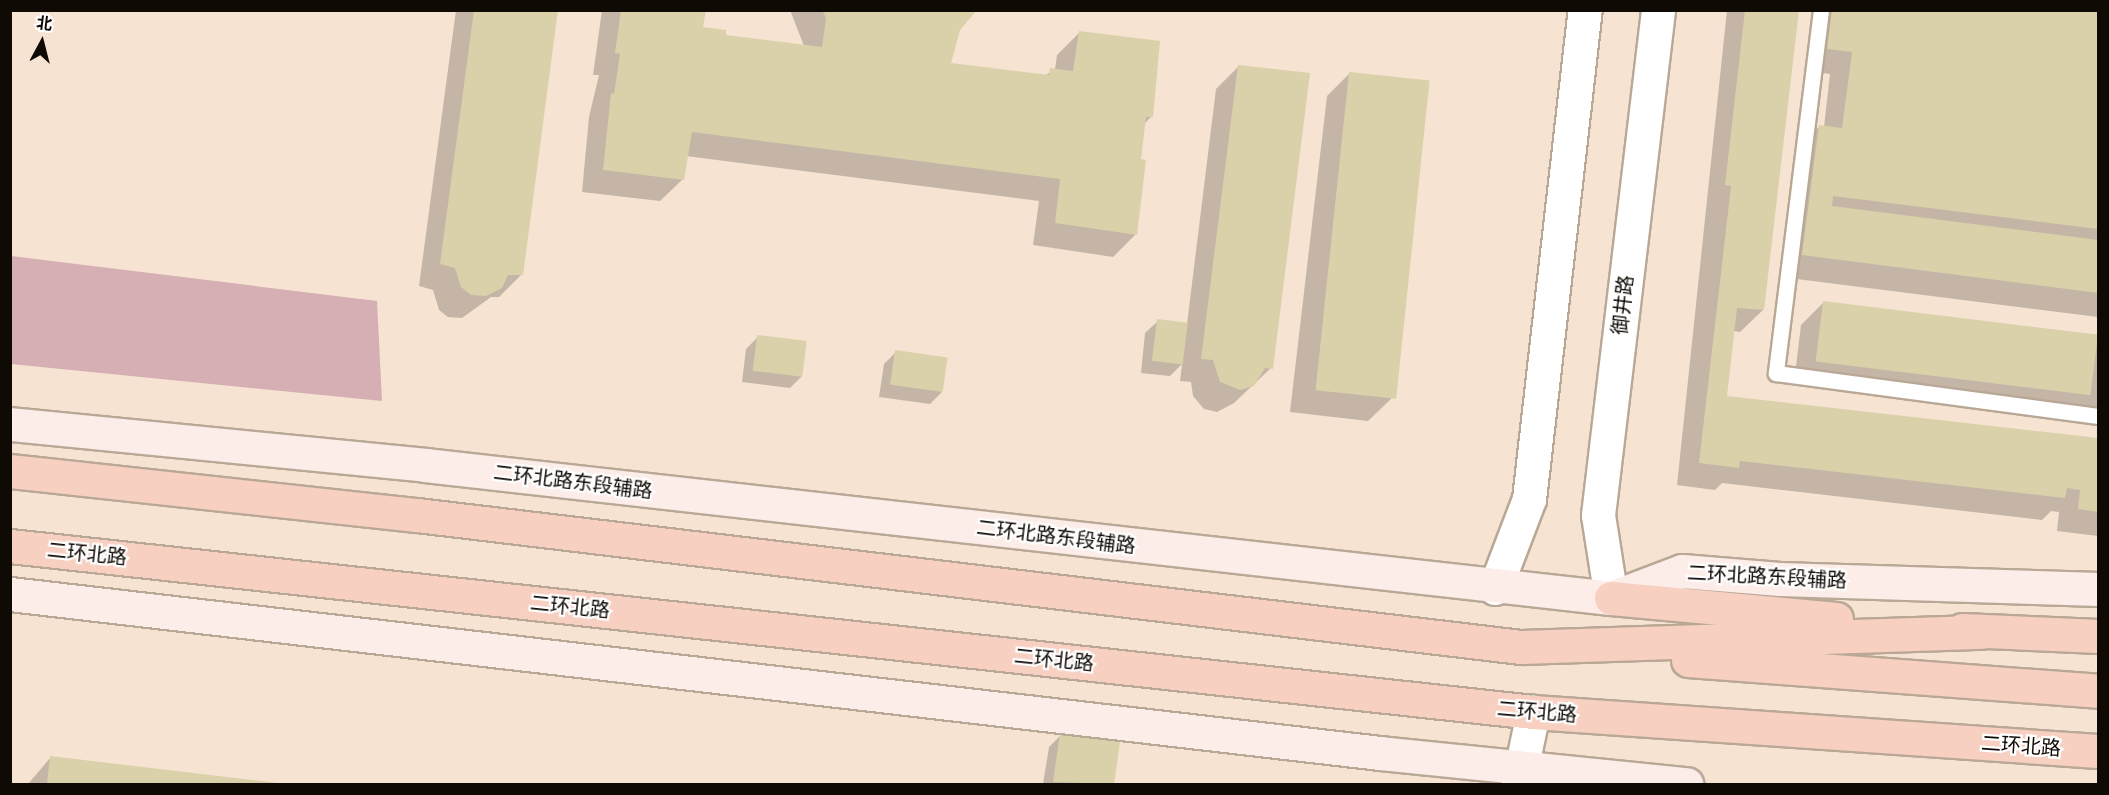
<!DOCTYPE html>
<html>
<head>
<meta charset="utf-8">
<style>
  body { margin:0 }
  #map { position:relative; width:2109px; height:795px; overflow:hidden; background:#f6e3d1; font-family:"Public Sans","Noto Sans SC",sans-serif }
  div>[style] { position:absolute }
  .green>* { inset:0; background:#d6afb4 }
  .shadow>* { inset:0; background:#0003 }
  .building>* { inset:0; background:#dad0a9; transform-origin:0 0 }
  .roads { filter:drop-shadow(2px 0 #b9a896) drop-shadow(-2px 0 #b9a896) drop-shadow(0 2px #b9a896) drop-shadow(0 -2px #b9a896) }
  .service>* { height:15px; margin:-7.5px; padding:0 7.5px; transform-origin:7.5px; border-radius:7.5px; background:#fff }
  .tertiary>* { height:33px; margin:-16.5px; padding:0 16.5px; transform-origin:16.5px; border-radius:16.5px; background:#fff }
  .secondary>* { height:33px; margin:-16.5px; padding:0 16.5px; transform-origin:16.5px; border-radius:16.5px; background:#fdede8 }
  .trunk>* { height:33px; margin:-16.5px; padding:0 16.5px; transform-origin:16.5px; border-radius:16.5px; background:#f8d0c2 }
  span { translate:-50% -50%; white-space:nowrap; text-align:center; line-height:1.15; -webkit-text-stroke:4.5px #fff; paint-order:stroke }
  .street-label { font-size:20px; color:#100a05 }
  .frame { position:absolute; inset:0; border:12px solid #100a05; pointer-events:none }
  .north { position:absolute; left:12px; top:12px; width:60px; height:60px; -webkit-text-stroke:4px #fff; paint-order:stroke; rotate:7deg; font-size:16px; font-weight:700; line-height:24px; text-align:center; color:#100a05 }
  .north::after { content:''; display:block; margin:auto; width:21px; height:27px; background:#100a05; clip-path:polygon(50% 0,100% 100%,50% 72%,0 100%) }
</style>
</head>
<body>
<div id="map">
  <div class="green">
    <i style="clip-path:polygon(11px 256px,377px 301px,382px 401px,11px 364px)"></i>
  </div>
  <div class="shadow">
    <i style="clip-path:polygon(456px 10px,556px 10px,521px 275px,499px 297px,491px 297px,462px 318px,448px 317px,439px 310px,433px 290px,419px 286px)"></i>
    <i style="clip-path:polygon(602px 10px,704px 10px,701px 28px,724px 37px,804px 46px,790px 10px,975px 10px,959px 29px,949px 64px,1044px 76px,1055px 70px,1057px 55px,1079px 33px,1151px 117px,1143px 125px,1136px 234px,1113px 257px,1033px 245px,1039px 201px,686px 156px,683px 179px,660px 201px,582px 192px,589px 117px,599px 75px,593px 75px)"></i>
    <i style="clip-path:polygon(1727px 10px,1797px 10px,1763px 310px,1740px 332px,1733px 331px,1726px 397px,2098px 440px,2098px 536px,2057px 531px,2059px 512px,2051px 511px,2042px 520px,1722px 483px,1715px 490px,1677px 485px)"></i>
    <i style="clip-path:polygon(1813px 10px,2098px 10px,2098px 317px,1781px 277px,1797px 149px,1819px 127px,1824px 127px,1830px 74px,1806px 71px)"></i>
    <i style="clip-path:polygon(1238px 67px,1271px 368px,1234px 403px,1217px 412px,1204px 409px,1193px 396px,1191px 382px,1180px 381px,1182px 364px,1170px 376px,1141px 373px,1145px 333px,1158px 321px,1187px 324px,1216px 89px)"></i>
    <i style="clip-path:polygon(1350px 73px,1391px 399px,1368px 421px,1290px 412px,1327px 96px)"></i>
    <i style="clip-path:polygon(1823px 303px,2098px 335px,2098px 419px,1794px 383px,1801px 325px)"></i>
    <i style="clip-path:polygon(758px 337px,802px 376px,790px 388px,742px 382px,746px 349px)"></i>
    <i style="clip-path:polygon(896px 352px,942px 392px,930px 404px,879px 397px,884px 364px)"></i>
    <i style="clip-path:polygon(1061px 735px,1118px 743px,1112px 784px,1043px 784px,1049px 747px)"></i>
    <i style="clip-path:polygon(51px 757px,282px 784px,28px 784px)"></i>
  </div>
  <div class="building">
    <i style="clip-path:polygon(474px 10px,558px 10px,523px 275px,508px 275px,502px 288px,486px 296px,471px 295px,461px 287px,455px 268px,440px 264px)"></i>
    <i style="clip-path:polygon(621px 10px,706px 10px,703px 27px,726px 30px,726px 35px,822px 47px,826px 18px,822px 10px,977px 10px,960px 30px,951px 63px,1049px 75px,1050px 68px,1073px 71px,1079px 31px,1160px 41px,1153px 117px,1146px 117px,1141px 159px,1146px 160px,1137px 235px,1055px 223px,1060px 179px,692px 132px,684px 180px,603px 170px,611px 93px,614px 94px,620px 54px,615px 53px)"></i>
    <i style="clip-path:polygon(1745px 10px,1799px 10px,1764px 310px,1737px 308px,1727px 396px,2098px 438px,2098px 512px,2078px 509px,2080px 490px,2067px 488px,2065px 498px,1740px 461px,1739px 468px,1699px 463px,1731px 186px,1725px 185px)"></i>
    <i style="clip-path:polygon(1832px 10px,2098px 10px,2098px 229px,1833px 196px,1832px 206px,2098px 240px,2098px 293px,1802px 255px,1819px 125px,1842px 128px,1852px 52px,1827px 49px)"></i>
    <i style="clip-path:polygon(1238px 65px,1310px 73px,1273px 369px,1265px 368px,1254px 386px,1240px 390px,1220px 382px,1213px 360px,1201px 359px)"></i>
    <i style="left:1349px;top:72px;width:81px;height:320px;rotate:6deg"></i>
    <i style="left:1823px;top:301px;width:277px;height:61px;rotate:7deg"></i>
    <i style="left:1157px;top:319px;width:31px;height:42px;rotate:7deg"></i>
    <i style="left:757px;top:335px;width:50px;height:36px;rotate:7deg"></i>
    <i style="left:895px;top:350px;width:53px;height:35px;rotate:8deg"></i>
    <i style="clip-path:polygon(1060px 733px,1120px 742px,1114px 784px,1053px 782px)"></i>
    <i style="clip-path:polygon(50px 756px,277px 783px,277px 784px,47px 784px)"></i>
  </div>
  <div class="roads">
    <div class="service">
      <i style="left:1821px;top:10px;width:366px;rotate:97.1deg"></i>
      <i style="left:1776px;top:373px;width:325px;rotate:7.6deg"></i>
    </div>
    <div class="tertiary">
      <i style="left:1495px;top:588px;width:95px;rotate:-69.1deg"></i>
      <i style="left:1529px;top:499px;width:492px;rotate:-83.5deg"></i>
      <i style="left:1611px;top:598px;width:84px;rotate:-98.9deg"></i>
      <i style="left:1598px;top:515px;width:509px;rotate:-83.22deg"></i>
      <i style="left:1518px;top:784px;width:74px;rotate:-78.2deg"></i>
    </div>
    <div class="secondary">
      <i style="left:10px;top:424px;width:417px;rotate:5.6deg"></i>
      <i style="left:425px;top:465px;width:1193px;rotate:6.4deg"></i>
      <i style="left:1611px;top:598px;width:76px;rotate:-20.8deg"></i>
      <i style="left:1682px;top:571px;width:98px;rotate:4.7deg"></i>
      <i style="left:1780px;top:579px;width:318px;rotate:1.8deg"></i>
      <i style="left:10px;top:594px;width:1379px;rotate:6.62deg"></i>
      <i style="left:1380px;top:753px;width:308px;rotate:5.8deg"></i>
    </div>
    <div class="trunk">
      <i style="left:10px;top:471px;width:409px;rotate:6.2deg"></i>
      <i style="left:417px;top:515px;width:1112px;rotate:6.82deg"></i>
      <i style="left:1521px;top:647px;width:462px;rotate:-1.9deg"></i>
      <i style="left:10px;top:546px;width:1532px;rotate:6.22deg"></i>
      <i style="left:1533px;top:712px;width:566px;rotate:3.95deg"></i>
      <i style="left:1611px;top:598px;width:226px;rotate:5.3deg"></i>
      <i style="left:1962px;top:630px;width:136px;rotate:2.5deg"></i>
      <i style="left:1688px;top:660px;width:411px;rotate:4.3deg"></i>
    </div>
  </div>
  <div class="street-label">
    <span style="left:1623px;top:305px;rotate:-83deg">御井路</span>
    <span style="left:573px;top:482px;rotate:7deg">二环北路东段辅路</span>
    <span style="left:1056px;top:537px;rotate:7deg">二环北路东段辅路</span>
    <span style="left:87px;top:554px;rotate:6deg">二环北路</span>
    <span style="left:1767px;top:577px;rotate:3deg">二环北路东段辅路</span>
    <span style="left:570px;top:607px;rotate:6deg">二环北路</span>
    <span style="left:1054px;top:660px;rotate:6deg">二环北路</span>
    <span style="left:1537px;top:712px;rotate:5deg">二环北路</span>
    <span style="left:2021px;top:746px;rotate:4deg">二环北路</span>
  </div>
  <div class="frame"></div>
  <div class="north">北</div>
</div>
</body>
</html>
